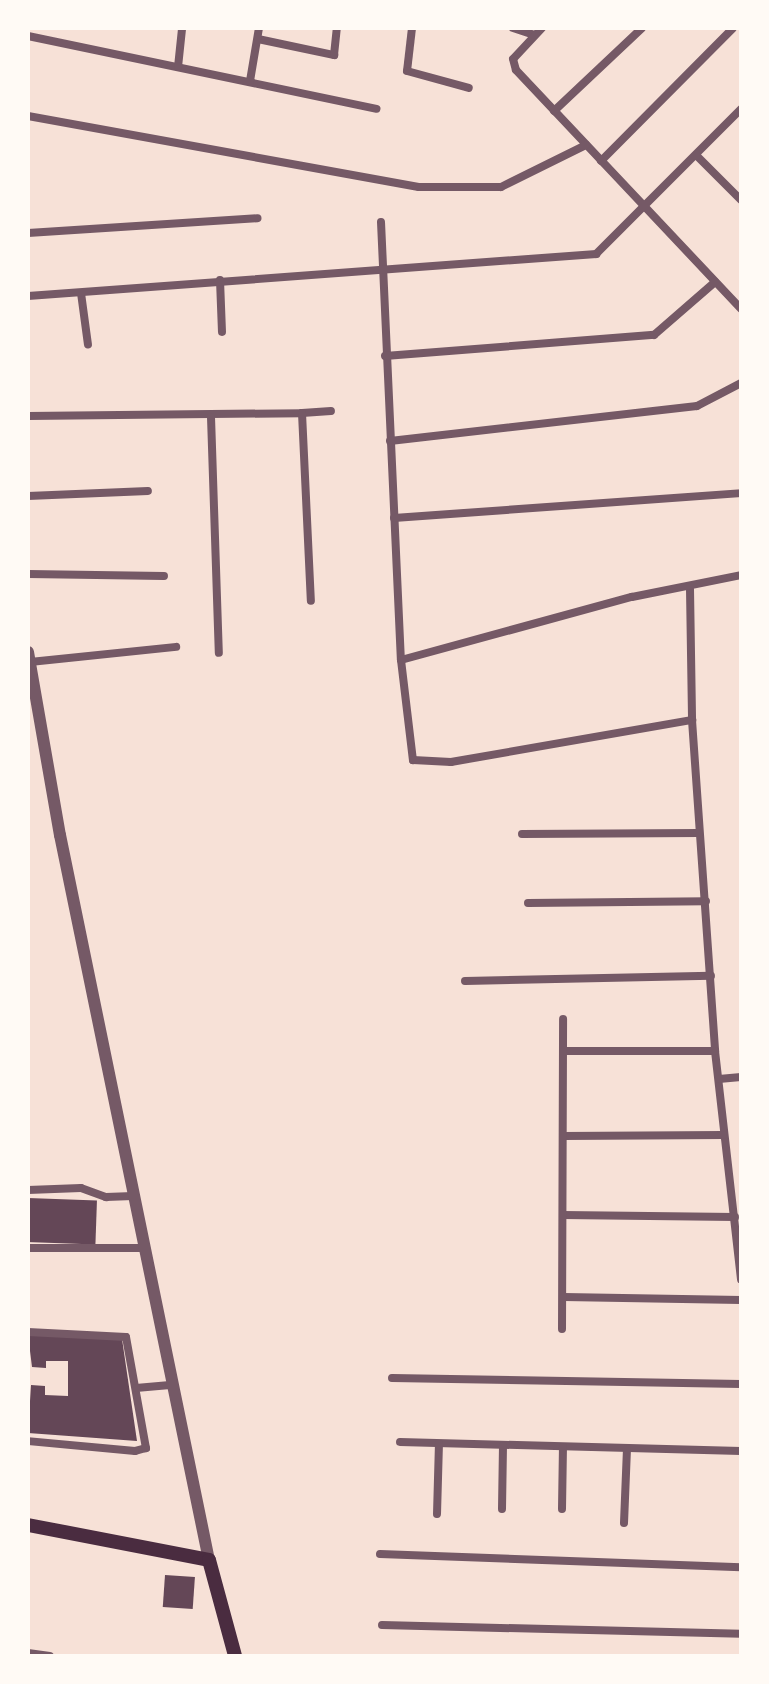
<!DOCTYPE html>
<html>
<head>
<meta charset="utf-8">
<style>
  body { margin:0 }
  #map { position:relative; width:769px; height:1684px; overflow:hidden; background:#f7e1d7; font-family:Karla,sans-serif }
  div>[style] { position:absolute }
  .building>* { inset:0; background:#644757; transform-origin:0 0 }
  .minor>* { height:8px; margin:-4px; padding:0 4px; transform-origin:4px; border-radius:4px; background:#755966 }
  .tertiary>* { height:12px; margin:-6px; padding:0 6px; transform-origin:6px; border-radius:6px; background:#755966 }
  .secondary>* { height:14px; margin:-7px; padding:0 7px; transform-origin:7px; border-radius:7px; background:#4a2c40 }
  span { translate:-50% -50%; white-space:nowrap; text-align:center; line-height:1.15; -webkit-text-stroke:8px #fffaf5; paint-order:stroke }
  .frame { position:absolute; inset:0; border:30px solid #fffaf5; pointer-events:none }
</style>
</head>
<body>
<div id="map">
  <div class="building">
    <i style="left:28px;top:1198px;width:69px;height:44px;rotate:2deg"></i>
    <i style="clip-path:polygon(28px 1335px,122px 1339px,137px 1441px,28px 1433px,31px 1385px,45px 1386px,45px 1395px,68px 1396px,68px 1361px,46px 1361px,46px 1368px,32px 1367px)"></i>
    <i style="left:165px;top:1575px;width:30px;height:32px;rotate:4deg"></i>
  </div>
  <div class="minor">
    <i style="left:412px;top:28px;width:43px;rotate:96.6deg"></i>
    <i style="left:407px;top:71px;width:64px;rotate:15.3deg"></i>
    <i style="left:513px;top:28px;width:23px;rotate:18deg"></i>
    <i style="left:542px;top:28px;width:42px;rotate:133.1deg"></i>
    <i style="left:513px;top:59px;width:11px;rotate:75deg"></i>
    <i style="left:516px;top:70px;width:328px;rotate:46.7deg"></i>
    <i style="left:28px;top:36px;width:356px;rotate:11.8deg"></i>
    <i style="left:258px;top:39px;width:78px;rotate:11.9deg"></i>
    <i style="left:334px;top:55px;width:27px;rotate:-84deg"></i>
    <i style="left:178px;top:67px;width:39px;rotate:-84deg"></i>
    <i style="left:250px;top:81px;width:54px;rotate:-80.4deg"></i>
    <i style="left:554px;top:111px;width:121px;rotate:-43.3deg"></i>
    <i style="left:28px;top:116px;width:397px;rotate:10.3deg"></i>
    <i style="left:419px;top:187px;width:82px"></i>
    <i style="left:501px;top:187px;width:95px;rotate:-26.3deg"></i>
    <i style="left:696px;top:155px;width:64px;rotate:45deg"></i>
    <i style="left:601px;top:161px;width:187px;rotate:-45.2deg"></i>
    <i style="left:381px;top:222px;width:438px;rotate:87.4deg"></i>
    <i style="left:401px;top:660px;width:101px;rotate:83.2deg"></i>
    <i style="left:413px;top:760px;width:38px;rotate:3deg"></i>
    <i style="left:451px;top:762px;width:245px;rotate:-9.9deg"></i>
    <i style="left:28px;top:233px;width:230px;rotate:-3.7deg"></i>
    <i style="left:220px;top:280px;width:52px;rotate:87.8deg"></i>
    <i style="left:81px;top:293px;width:52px;rotate:82.3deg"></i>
    <i style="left:28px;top:296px;width:570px;rotate:-4.23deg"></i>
    <i style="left:596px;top:254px;width:205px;rotate:-45deg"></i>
    <i style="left:385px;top:356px;width:270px;rotate:-4.5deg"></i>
    <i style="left:654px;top:335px;width:81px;rotate:-41deg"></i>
    <i style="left:302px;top:413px;width:29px;rotate:-4deg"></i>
    <i style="left:28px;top:416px;width:274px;rotate:-0.6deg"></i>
    <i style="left:302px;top:413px;width:188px;rotate:87.3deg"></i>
    <i style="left:211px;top:417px;width:236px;rotate:88.1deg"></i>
    <i style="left:390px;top:441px;width:309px;rotate:-6.5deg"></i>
    <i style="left:697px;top:406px;width:50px;rotate:-27.6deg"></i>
    <i style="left:28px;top:496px;width:120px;rotate:-2.4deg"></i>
    <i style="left:394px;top:518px;width:348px;rotate:-4.1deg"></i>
    <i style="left:28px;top:574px;width:136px;rotate:0.8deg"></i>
    <i style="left:690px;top:589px;width:131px;rotate:89.1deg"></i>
    <i style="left:692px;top:720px;width:332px;rotate:86deg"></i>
    <i style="left:715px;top:1051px;width:230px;rotate:83.5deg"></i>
    <i style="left:401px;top:660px;width:239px;rotate:-15.3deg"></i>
    <i style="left:632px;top:597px;width:111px;rotate:-11.4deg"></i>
    <i style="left:30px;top:662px;width:147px;rotate:-5.9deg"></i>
    <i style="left:522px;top:834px;width:177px;rotate:-0.3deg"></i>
    <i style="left:528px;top:903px;width:178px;rotate:-0.6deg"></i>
    <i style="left:465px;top:981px;width:246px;rotate:-1.2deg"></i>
    <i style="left:563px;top:1051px;width:152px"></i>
    <i style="left:719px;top:1079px;width:22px;rotate:-5deg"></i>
    <i style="left:563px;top:1136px;width:160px;rotate:-0.4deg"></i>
    <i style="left:28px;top:1190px;width:53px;rotate:-2.2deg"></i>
    <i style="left:81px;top:1188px;width:27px;rotate:20deg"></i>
    <i style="left:106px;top:1197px;width:27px;rotate:-2deg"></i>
    <i style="left:563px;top:1215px;width:172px;rotate:0.7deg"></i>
    <i style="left:28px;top:1248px;width:116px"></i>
    <i style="left:564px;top:1297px;width:177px;rotate:1deg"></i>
    <i style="left:562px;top:1329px;width:310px;rotate:-89.8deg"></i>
    <i style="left:28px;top:1332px;width:98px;rotate:2.9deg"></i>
    <i style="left:126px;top:1337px;width:113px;rotate:79.8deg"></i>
    <i style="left:146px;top:1448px;width:11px;rotate:165deg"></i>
    <i style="left:135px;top:1451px;width:107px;rotate:-174.7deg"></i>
    <i style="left:392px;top:1378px;width:349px;rotate:1deg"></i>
    <i style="left:136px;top:1388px;width:37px;rotate:-5deg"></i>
    <i style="left:400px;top:1442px;width:341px;rotate:1.5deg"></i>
    <i style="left:502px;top:1509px;width:63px;rotate:-89.1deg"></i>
    <i style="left:562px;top:1509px;width:62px;rotate:-89.1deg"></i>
    <i style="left:437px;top:1514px;width:70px;rotate:-88.4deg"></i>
    <i style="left:624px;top:1523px;width:74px;rotate:-87.7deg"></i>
    <i style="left:380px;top:1554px;width:361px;rotate:2.1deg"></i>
    <i style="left:382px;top:1625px;width:359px;rotate:1.4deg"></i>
    <i style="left:28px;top:1653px;width:22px;rotate:8deg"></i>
  </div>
  <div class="tertiary">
    <i style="left:28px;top:652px;width:186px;rotate:80.1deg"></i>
    <i style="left:60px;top:835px;width:740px;rotate:78.39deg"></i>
  </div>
  <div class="secondary">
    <i style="left:28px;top:1525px;width:184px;rotate:10.9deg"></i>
    <i style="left:209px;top:1560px;width:99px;rotate:74.8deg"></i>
  </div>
  <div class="frame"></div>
</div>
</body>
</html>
